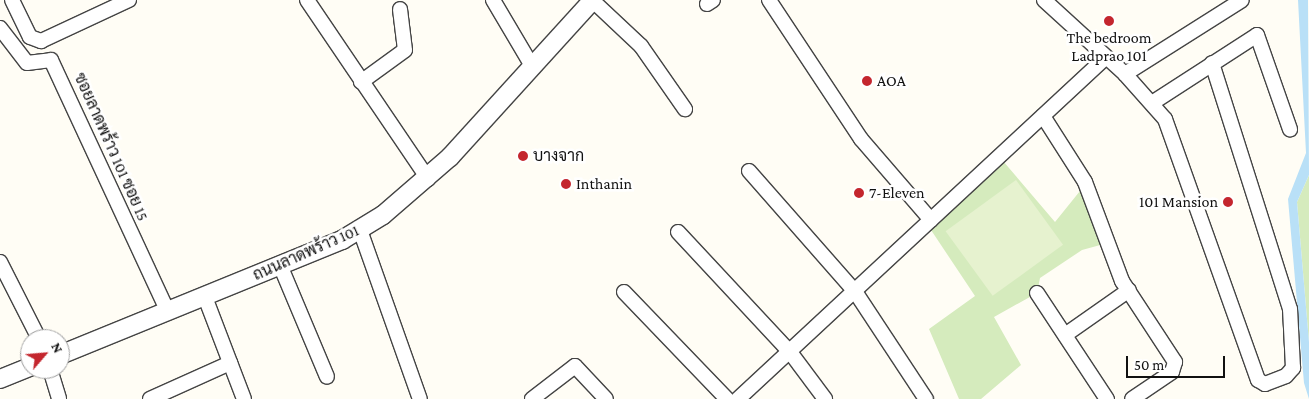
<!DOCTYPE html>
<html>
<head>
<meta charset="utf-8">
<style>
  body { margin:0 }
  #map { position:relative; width:1309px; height:399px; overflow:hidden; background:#fffdf5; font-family:"Crimson Pro",Sarabun,serif }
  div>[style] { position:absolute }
  .green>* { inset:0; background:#d5ebbd }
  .pitch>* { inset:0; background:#e6f2cf; transform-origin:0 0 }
  .water>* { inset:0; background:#b9e0f7 }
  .roads { filter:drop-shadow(1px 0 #444) drop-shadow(-1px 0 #444) drop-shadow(0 1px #444) drop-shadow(0 -1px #444) }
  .minor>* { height:14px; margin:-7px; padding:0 7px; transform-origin:7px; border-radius:7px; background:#fff }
  .tertiary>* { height:18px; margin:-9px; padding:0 9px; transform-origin:9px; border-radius:9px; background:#fff }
  .dots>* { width:14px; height:14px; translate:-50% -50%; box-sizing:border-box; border:2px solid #fff; border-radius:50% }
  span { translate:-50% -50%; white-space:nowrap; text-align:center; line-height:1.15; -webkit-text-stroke:5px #fff; paint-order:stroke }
  .poi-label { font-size:16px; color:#111 }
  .left { translate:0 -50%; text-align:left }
  .right { translate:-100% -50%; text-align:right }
  .street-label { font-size:16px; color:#111 }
  .north { position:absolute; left:20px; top:329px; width:50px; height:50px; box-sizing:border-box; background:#fff; border:1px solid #a0a0a0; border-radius:50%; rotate:63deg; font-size:14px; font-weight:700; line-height:20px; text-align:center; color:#111 }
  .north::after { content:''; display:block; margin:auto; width:18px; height:22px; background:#c4262e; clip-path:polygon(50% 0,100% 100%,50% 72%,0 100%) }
  .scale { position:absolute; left:1126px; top:356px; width:99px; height:22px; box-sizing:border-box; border:2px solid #111; border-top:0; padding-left:6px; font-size:15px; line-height:18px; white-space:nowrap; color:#111; -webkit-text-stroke:4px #fff; paint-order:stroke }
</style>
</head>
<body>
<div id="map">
  <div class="green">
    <i style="clip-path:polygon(1003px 161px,1055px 222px,1080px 191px,1104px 244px,1082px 250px,1040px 278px,1037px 293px,994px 317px,1021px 365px,981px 399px,959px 399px,929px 329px,975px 296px,929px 227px)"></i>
    <i style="clip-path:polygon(1309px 175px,1309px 342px,1297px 202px)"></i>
  </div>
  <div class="pitch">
    <i style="left:1016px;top:180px;width:80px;height:87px;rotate:54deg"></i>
  </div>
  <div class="water">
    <i style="clip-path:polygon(1298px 0,1308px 0,1309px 175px,1297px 202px,1309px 342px,1309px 399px,1304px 383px,1288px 199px,1306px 153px)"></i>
  </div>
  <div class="roads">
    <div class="minor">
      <i style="left:12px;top:0;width:41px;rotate:64.1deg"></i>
      <i style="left:30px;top:37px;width:12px;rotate:20deg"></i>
      <i style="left:41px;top:41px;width:97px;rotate:-25deg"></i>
      <i style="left:307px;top:0;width:216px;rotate:55.9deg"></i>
      <i style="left:493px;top:0;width:77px;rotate:59.4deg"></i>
      <i style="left:592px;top:0;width:67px;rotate:43.2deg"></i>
      <i style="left:641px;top:46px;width:77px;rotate:55.1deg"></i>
      <i style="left:769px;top:0;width:167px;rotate:56.5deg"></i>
      <i style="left:861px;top:139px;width:107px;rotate:49.2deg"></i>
      <i style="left:1044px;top:0;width:110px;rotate:42.4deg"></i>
      <i style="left:1125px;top:74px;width:60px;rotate:48.4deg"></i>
      <i style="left:1165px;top:119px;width:277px;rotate:70.4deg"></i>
      <i style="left:1258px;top:380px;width:8px;rotate:30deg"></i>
      <i style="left:1265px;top:384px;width:22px;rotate:-21deg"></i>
      <i style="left:1286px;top:376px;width:11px;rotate:-49deg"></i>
      <i style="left:1293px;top:368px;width:59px;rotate:-92.9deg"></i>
      <i style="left:1290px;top:309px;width:258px;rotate:-107.6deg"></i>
      <i style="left:707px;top:4px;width:7px;rotate:-34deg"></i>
      <i style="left:0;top:28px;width:44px;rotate:52.4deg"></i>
      <i style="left:27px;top:63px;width:24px;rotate:-7deg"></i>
      <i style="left:51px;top:60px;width:278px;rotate:65.1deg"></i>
      <i style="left:1125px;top:74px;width:138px;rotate:-32.3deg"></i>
      <i style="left:361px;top:82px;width:54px;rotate:-36deg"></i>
      <i style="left:405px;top:50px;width:41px;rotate:-97deg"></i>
      <i style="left:1152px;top:103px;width:125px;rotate:-32.9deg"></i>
      <i style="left:1257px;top:35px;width:100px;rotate:70.7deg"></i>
      <i style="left:1043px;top:116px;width:78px;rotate:57.5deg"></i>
      <i style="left:1085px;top:182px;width:106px;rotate:69.5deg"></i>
      <i style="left:1122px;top:281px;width:97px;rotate:56.8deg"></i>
      <i style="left:1175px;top:362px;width:10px;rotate:107deg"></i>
      <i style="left:1172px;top:372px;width:48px;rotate:146deg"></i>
      <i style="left:749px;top:171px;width:162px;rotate:48.7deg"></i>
      <i style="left:856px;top:293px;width:127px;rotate:56.6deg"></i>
      <i style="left:360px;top:230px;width:179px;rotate:70.5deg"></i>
      <i style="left:678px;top:232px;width:164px;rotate:47deg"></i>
      <i style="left:790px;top:352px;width:59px;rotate:53.3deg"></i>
      <i style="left:0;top:262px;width:86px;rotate:63.1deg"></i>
      <i style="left:280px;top:265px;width:121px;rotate:67.2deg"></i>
      <i style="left:624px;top:292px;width:149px;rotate:46.1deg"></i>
      <i style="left:1037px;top:293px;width:127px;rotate:56.6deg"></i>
      <i style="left:205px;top:297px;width:109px;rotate:69.1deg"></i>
      <i style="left:1065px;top:335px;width:78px;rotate:-35.1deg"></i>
      <i style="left:50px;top:369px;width:31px;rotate:73deg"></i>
      <i style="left:150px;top:399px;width:88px;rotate:-24.2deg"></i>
      <i style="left:532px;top:399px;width:54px;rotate:-37.5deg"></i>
      <i style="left:575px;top:366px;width:45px;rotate:46.8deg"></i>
      <i style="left:738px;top:399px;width:502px;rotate:-42.9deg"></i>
    </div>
    <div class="tertiary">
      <i style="left:60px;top:355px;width:305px;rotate:-22.2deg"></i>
      <i style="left:342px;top:240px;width:48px;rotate:-31.4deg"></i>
      <i style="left:383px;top:215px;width:89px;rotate:-40.9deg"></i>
      <i style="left:450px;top:157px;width:212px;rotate:-47.7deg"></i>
      <i style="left:0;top:379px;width:32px;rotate:-22deg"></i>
    </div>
  </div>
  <div class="dots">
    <i style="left:1109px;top:21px;background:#c4262e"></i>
    <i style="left:867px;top:81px;background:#c4262e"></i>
    <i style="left:523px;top:156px;background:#c4262e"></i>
    <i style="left:566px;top:184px;background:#c4262e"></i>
    <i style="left:859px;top:193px;background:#c4262e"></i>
    <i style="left:1228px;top:202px;background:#c4262e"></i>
  </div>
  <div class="poi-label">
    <span style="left:1109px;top:47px">The bedroom<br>Ladprao 101</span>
    <span class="left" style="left:877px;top:81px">AOA</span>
    <span class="left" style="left:533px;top:156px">บางจาก</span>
    <span class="left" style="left:576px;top:184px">Inthanin</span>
    <span class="left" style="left:869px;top:193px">7-Eleven</span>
    <span class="right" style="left:1218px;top:202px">101 Mansion</span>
  </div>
  <div class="street-label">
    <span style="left:111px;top:147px;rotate:66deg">ซอยลาดพร้าว 101 ซอย 15</span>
    <span style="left:306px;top:253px;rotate:-24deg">ถนนลาดพร้าว 101</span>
  </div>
  <div class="north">N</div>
  <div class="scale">50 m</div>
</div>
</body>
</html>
